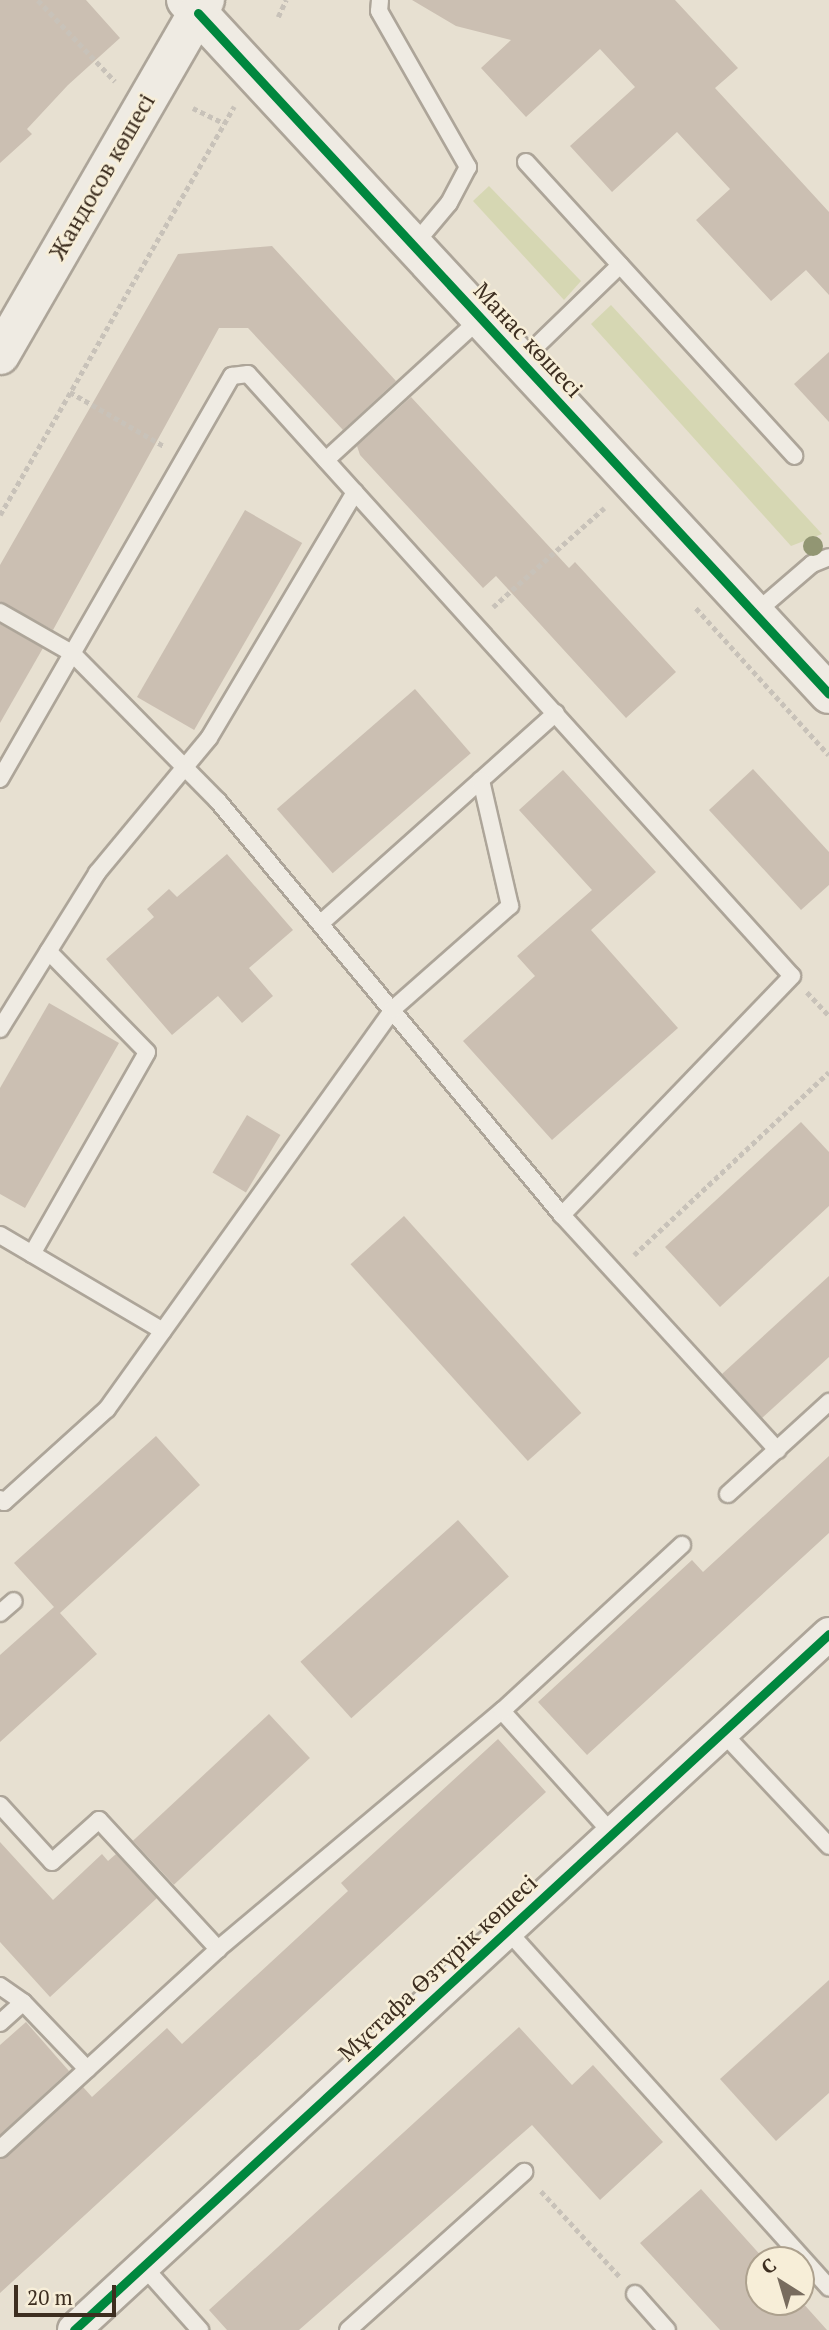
<!DOCTYPE html>
<html>
<head>
<meta charset="utf-8">
<style>
  body { margin:0 }
  #map { position:relative; width:829px; height:2330px; overflow:hidden; background:#e7e0d1; font-family:"PT Serif",serif }
  div>[style] { position:absolute }
  .green>* { inset:0; background:#d6d7b3 }
  .building>* { inset:0; background:#cbbfb2; transform-origin:0 0 }
  .path>* { height:4.5px; margin-top:-2.25px; transform-origin:0; background:repeating-linear-gradient(90deg,#c8c2b9 0 5px,transparent 0 8.5px) }
  .roads { filter:drop-shadow(2px 0 #ada599) drop-shadow(-2px 0 #ada599) drop-shadow(0 2px #ada599) drop-shadow(0 -2px #ada599) }
  .lane>* { height:16px; margin:-8px; padding:0 8px; transform-origin:8px; border-radius:8px; background:#efebe3 }
  .street>* { height:32px; margin:-16px; padding:0 16px; transform-origin:16px; border-radius:16px; background:#efebe3 }
  .secondary>* { height:38px; margin:-19px; padding:0 19px; transform-origin:19px; border-radius:19px; background:#efebe3 }
  .cycleway>* { height:9px; margin:-4.5px; padding:0 4.5px; transform-origin:4.5px; border-radius:4.5px; background:#00873e }
  .trees>* { width:20px; height:20px; margin:-10px; border-radius:50%; background:#929673 }
  span { translate:-50% -50%; white-space:nowrap; text-align:center; line-height:1.15; -webkit-text-stroke:5px #f7eed8; paint-order:stroke }
  .street-label { font-size:23px; color:#3d2e20 }
  .north { position:absolute; left:745px; top:2246px; width:70px; height:70px; box-sizing:border-box; background:#f7eed8; border:2px solid #ada18e; border-radius:50%; rotate:323deg; font-size:19px; font-weight:700; line-height:28px; text-align:center; color:#3d2e20 }
  .north::after { content:''; display:block; margin:auto; width:24px; height:32px; background:#786c5e; clip-path:polygon(50% 0,100% 100%,50% 72%,0 100%) }
  .scale { position:absolute; left:14px; top:2285px; width:102px; height:32px; box-sizing:border-box; border:4px solid #3d2e20; border-top:0; padding-left:9px; font-size:21px; line-height:24px; white-space:nowrap; color:#3d2e20; -webkit-text-stroke:5px #f7eed8; paint-order:stroke }
</style>
</head>
<body>
<div id="map">
  <div class="green">
    <i style="clip-path:polygon(489px 186px,581px 281px,564px 300px,473px 201px)"></i>
    <i style="clip-path:polygon(611px 305px,822px 534px,791px 546px,591px 324px)"></i>
  </div>
  <div class="building">
    <i style="clip-path:polygon(0 0,86px 0,120px 38px,68px 85px,27px 129px,32px 134px,0 163px)"></i>
    <i style="clip-path:polygon(412px 0,675px 0,738px 68px,715px 88px,829px 212px,829px 295px,806px 270px,771px 301px,696px 220px,730px 189px,677px 132px,612px 192px,570px 146px,635px 87px,600px 49px,526px 117px,481px 68px,511px 40px,456px 26px)"></i>
    <i style="clip-path:polygon(272px 246px,396px 381px,343px 430px,248px 328px,219px 328px,53px 630px,0 602px,0 565px,178px 254px)"></i>
    <i style="clip-path:polygon(829px 352px,829px 422px,794px 384px)"></i>
    <i style="clip-path:polygon(411px 397px,569px 568px,575px 562px,676px 672px,626px 718px,496px 576px,483px 588px,360px 455px,357px 446px)"></i>
    <i style="left:245px;top:510px;width:66px;height:216px;rotate:30deg"></i>
    <i style="clip-path:polygon(0 624px,43px 648px,0 723px)"></i>
    <i style="left:415px;top:689px;width:85px;height:183px;rotate:49deg"></i>
    <i style="clip-path:polygon(753px 769px,829px 852px,829px 885px,801px 910px,709px 810px)"></i>
    <i style="clip-path:polygon(563px 770px,656px 872px,591px 930px,678px 1028px,552px 1140px,463px 1041px,535px 976px,517px 956px,592px 890px,519px 810px)"></i>
    <i style="clip-path:polygon(227px 854px,293px 930px,249px 968px,273px 996px,242px 1023px,218px 996px,172px 1035px,106px 959px,154px 917px,147px 909px,169px 889px,177px 897px)"></i>
    <i style="clip-path:polygon(49px 1003px,119px 1043px,25px 1208px,0 1194px,0 1088px)"></i>
    <i style="left:247px;top:1115px;width:39px;height:67px;rotate:31deg"></i>
    <i style="clip-path:polygon(801px 1122px,829px 1152px,829px 1206px,720px 1307px,665px 1247px)"></i>
    <i style="left:404px;top:1216px;width:265px;height:72px;rotate:48deg"></i>
    <i style="clip-path:polygon(829px 1276px,829px 1357px,762px 1418px,722px 1374px)"></i>
    <i style="clip-path:polygon(156px 1436px,200px 1485px,60px 1613px,97px 1654px,0 1742px,0 1655px,54px 1607px,14px 1563px)"></i>
    <i style="clip-path:polygon(829px 1456px,829px 1533px,587px 1755px,538px 1702px,692px 1560px,703px 1572px)"></i>
    <i style="left:458px;top:1520px;width:76px;height:212px;rotate:48deg"></i>
    <i style="left:269px;top:1714px;width:60px;height:186px;rotate:47deg"></i>
    <i style="clip-path:polygon(498px 1739px,546px 1792px,0 2293px,0 2159px,83px 2087px,92px 2097px,167px 2028px,182px 2044px,348px 1891px,341px 1883px)"></i>
    <i style="clip-path:polygon(0 1842px,53px 1900px,102px 1854px,108px 1861px,116px 1854px,157px 1898px,50px 1997px,0 1942px)"></i>
    <i style="clip-path:polygon(829px 1980px,829px 2093px,776px 2141px,720px 2079px)"></i>
    <i style="clip-path:polygon(26px 2022px,69px 2071px,0 2135px,0 2045px)"></i>
    <i style="clip-path:polygon(519px 2027px,572px 2085px,593px 2065px,663px 2142px,600px 2200px,532px 2125px,299px 2330px,227px 2330px,209px 2310px)"></i>
    <i style="clip-path:polygon(701px 2189px,765px 2260px,759px 2260px,759px 2302px,801px 2301px,827px 2330px,720px 2330px,640px 2243px)"></i>
  </div>
  <div class="path">
    <i style="left:38px;top:0;width:112px;rotate:46.5deg"></i>
    <i style="left:278px;top:17px;width:19px;rotate:-65deg"></i>
    <i style="left:193px;top:108px;width:34px;rotate:26deg"></i>
    <i style="left:70px;top:392px;width:108px;rotate:29.9deg"></i>
    <i style="left:0;top:515px;width:471px;rotate:-60.2deg"></i>
    <i style="left:493px;top:607px;width:149px;rotate:-41.7deg"></i>
    <i style="left:696px;top:608px;width:198px;rotate:47.9deg"></i>
    <i style="left:807px;top:992px;width:33px;rotate:47deg"></i>
    <i style="left:634px;top:1255px;width:267px;rotate:-43.2deg"></i>
    <i style="left:541px;top:2191px;width:117px;rotate:47.4deg"></i>
  </div>
  <div class="roads">
    <div class="lane">
      <i style="left:380px;top:0;width:11px;rotate:95deg"></i>
      <i style="left:379px;top:11px;width:180px;rotate:60.3deg"></i>
      <i style="left:468px;top:167px;width:41px;rotate:117.8deg"></i>
      <i style="left:449px;top:203px;width:56px;rotate:129.9deg"></i>
      <i style="left:526px;top:162px;width:398px;rotate:47.6deg"></i>
      <i style="left:521px;top:361px;width:138px;rotate:-44.1deg"></i>
      <i style="left:326px;top:460px;width:210px;rotate:-42.5deg"></i>
      <i style="left:0;top:612px;width:83px;rotate:29.7deg"></i>
      <i style="left:72px;top:653px;width:208px;rotate:45.4deg"></i>
      <i style="left:218px;top:801px;width:538px;rotate:50.28deg"></i>
      <i style="left:562px;top:1215px;width:319px;rotate:47.5deg"></i>
      <i style="left:755px;top:613px;width:75px;rotate:-40.7deg"></i>
      <i style="left:812px;top:564px;width:18px;rotate:-22deg"></i>
      <i style="left:0;top:779px;width:465px;rotate:-60.1deg"></i>
      <i style="left:232px;top:376px;width:16px;rotate:-7deg"></i>
      <i style="left:248px;top:374px;width:811px;rotate:47.9deg"></i>
      <i style="left:792px;top:976px;width:332px;rotate:133.9deg"></i>
      <i style="left:321px;top:923px;width:315px;rotate:-41.8deg"></i>
      <i style="left:0;top:1029px;width:184px;rotate:-58.1deg"></i>
      <i style="left:97px;top:873px;width:175px;rotate:-50.3deg"></i>
      <i style="left:209px;top:738px;width:286px;rotate:-59.3deg"></i>
      <i style="left:0;top:1235px;width:189px;rotate:30.5deg"></i>
      <i style="left:32px;top:1254px;width:232px;rotate:-60.3deg"></i>
      <i style="left:147px;top:1052px;width:141px;rotate:-134.4deg"></i>
      <i style="left:728px;top:1494px;width:137px;rotate:-42.3deg"></i>
      <i style="left:0;top:1499px;width:5px;rotate:37deg"></i>
      <i style="left:4px;top:1502px;width:139px;rotate:-42.1deg"></i>
      <i style="left:107px;top:1409px;width:492px;rotate:-54.4deg"></i>
      <i style="left:393px;top:1009px;width:156px;rotate:-41.4deg"></i>
      <i style="left:510px;top:906px;width:129px;rotate:-103deg"></i>
      <i style="left:0;top:1613px;width:18px;rotate:-41deg"></i>
      <i style="left:502px;top:1711px;width:164px;rotate:48deg"></i>
      <i style="left:722px;top:1732px;width:156px;rotate:46.8deg"></i>
      <i style="left:0;top:1805px;width:77px;rotate:47.6deg"></i>
      <i style="left:52px;top:1862px;width:63px;rotate:-41.8deg"></i>
      <i style="left:99px;top:1820px;width:176px;rotate:47.3deg"></i>
      <i style="left:507px;top:1930px;width:481px;rotate:48deg"></i>
      <i style="left:0;top:1986px;width:28px;rotate:35deg"></i>
      <i style="left:23px;top:2002px;width:93px;rotate:46.3deg"></i>
      <i style="left:0;top:2023px;width:31px;rotate:-42deg"></i>
      <i style="left:0;top:2149px;width:296px;rotate:-42.5deg"></i>
      <i style="left:218px;top:1949px;width:371px;rotate:-40deg"></i>
      <i style="left:502px;top:1711px;width:245px;rotate:-42.7deg"></i>
      <i style="left:143px;top:2266px;width:86px;rotate:48.3deg"></i>
      <i style="left:635px;top:2294px;width:48px;rotate:48.4deg"></i>
      <i style="left:348px;top:2330px;width:237px;rotate:-41.9deg"></i>
    </div>
    <div class="street">
      <i style="left:74px;top:2330px;width:1027px;rotate:-42.67deg"></i>
    </div>
    <div class="secondary">
      <i style="left:186px;top:0;width:946px;rotate:47.18deg"></i>
      <i style="left:0;top:355px;width:410px;rotate:-60deg"></i>
    </div>
  </div>
  <div class="cycleway">
    <i style="left:198px;top:13px;width:928px;rotate:47.18deg"></i>
    <i style="left:74px;top:2330px;width:1027px;rotate:-42.67deg"></i>
  </div>
  <div class="trees">
    <i style="left:813px;top:546px"></i>
  </div>
  <div class="street-label">
    <span style="left:102px;top:177px;rotate:-60deg">Жандосов көшесі</span>
    <span style="left:528px;top:340px;rotate:47deg">Манас көшесі</span>
    <span style="left:438px;top:1968px;rotate:-43deg">Мұстафа Өзтүрік көшесі</span>
  </div>
  <div class="north">С</div>
  <div class="scale">20 m</div>
</div>
</body>
</html>
